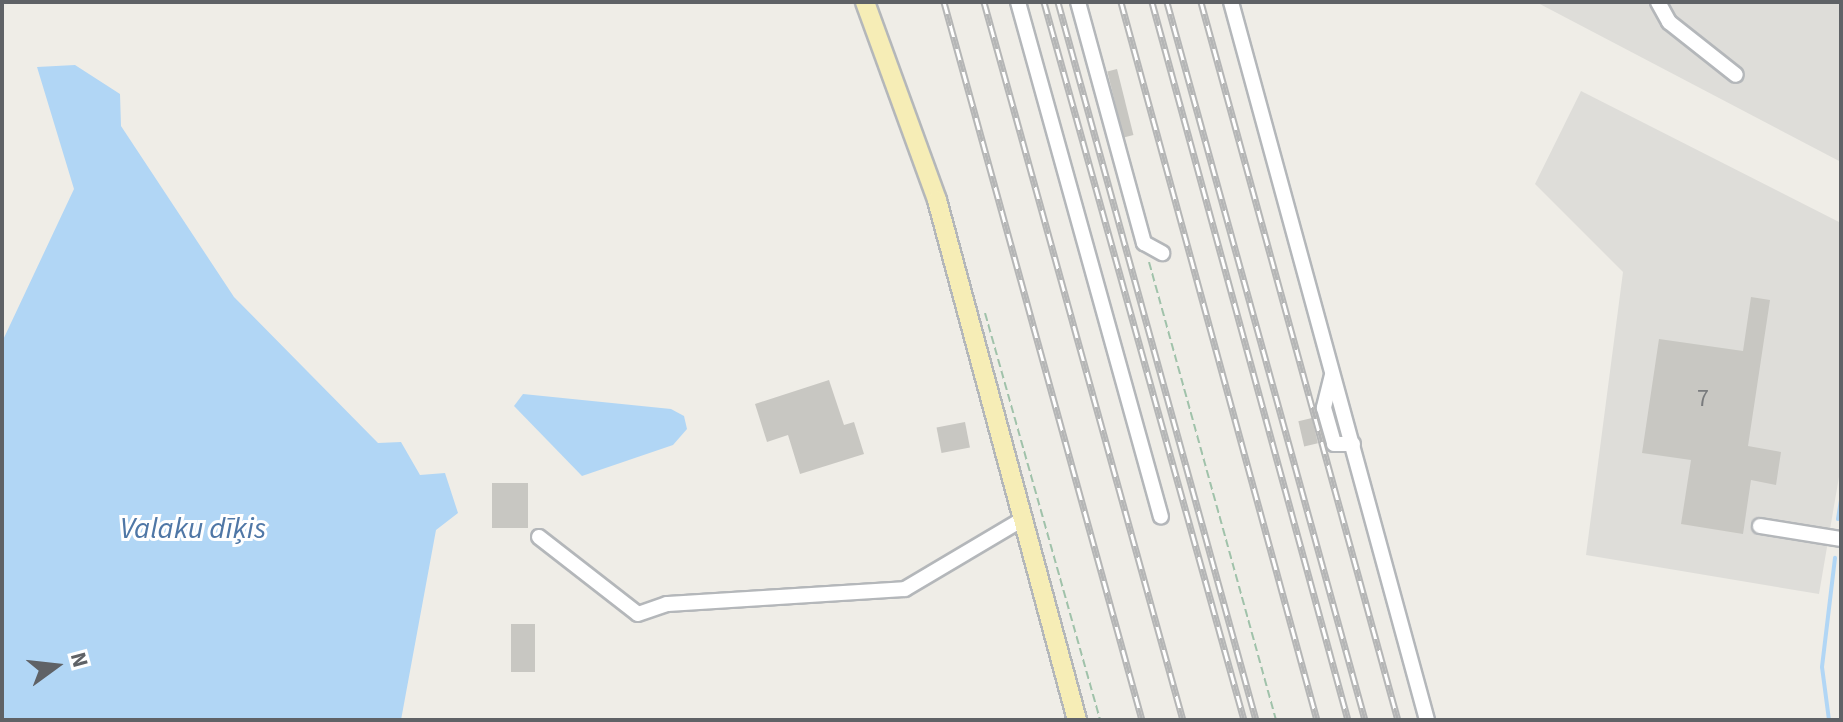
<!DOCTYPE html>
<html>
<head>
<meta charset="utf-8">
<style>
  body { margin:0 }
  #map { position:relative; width:1843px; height:722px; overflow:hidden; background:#efede7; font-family:"Source Sans 3",sans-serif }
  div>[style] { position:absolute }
  .industrial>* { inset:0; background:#deddd9 }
  .water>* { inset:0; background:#b1d6f5 }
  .stream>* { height:4px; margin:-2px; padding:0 2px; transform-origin:2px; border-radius:2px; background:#b1d6f5 }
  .building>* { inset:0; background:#c8c7c2; transform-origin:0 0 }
  .path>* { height:2px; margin-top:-1px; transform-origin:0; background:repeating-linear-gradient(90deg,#a0c2aa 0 8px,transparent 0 12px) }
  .roads { filter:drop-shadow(2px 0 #b4b7ba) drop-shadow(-2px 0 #b4b7ba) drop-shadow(0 2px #b4b7ba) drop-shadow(0 -2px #b4b7ba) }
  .minor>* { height:14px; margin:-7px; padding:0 7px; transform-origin:7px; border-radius:7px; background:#fff }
  .major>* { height:18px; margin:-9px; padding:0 9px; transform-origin:9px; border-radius:9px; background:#f6edb6 }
  .rail>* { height:7px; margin-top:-3.5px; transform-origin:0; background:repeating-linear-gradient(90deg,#fff 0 12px,#b5b6b6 0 24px); box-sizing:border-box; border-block:2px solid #b5b6b6 }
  span { translate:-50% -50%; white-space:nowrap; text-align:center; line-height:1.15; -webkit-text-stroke:6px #fff; paint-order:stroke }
  .number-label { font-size:24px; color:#797b7d }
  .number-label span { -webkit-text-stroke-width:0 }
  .water-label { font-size:30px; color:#4f77a6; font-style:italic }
  .frame { position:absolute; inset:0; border:4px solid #5f6266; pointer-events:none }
  .north { position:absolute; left:16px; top:626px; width:80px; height:80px; -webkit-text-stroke:6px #fff; paint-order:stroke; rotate:75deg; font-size:22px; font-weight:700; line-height:32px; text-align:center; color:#5f6266 }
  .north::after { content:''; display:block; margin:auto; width:28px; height:36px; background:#5f6266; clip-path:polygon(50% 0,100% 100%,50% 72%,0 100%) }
</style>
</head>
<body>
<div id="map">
  <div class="industrial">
    <i style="clip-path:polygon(1536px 2px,1841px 2px,1841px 162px)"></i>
    <i style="clip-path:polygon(1581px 91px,1841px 223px,1841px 465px,1819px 594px,1586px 555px,1623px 272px,1535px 184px)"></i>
  </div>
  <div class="water">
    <i style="clip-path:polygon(75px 65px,120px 94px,121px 126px,234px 297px,378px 443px,401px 442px,420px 475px,445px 473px,458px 513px,436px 530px,401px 720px,2px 720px,2px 342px,74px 189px,37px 67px)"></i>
    <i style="clip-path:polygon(523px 394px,671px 409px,684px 416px,687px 429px,673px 445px,582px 476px,514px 406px)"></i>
  </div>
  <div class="stream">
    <i style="left:1838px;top:519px;width:19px;rotate:-81deg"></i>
    <i style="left:1829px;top:720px;width:53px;rotate:-97.5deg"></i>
    <i style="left:1822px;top:667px;width:110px;rotate:-83.2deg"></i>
  </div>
  <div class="building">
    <i style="left:1117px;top:69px;width:68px;height:10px;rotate:76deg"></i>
    <i style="clip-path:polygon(1751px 297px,1770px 300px,1748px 446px,1781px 452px,1776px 485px,1751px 480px,1743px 534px,1681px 524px,1691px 460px,1642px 453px,1659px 339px,1743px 351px)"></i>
    <i style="clip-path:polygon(829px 380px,844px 425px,854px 422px,864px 454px,800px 474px,788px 435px,767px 442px,755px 404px)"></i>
    <i style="left:1312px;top:418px;width:26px;height:14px;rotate:77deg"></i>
    <i style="left:965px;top:422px;width:26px;height:29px;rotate:79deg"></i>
    <i style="left:492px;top:483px;width:36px;height:45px"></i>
    <i style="left:511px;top:624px;width:24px;height:48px"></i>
  </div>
  <div class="path">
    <i style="left:1149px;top:262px;width:475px;rotate:74.5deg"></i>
    <i style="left:985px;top:313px;width:423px;rotate:74.2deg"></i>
  </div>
  <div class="roads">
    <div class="minor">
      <i style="left:1018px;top:2px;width:534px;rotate:74.48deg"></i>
      <i style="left:1078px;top:2px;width:250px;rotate:74.7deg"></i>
      <i style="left:1144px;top:243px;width:21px;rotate:29deg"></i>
      <i style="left:1231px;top:2px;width:744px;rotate:74.73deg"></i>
      <i style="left:1658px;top:2px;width:23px;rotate:61deg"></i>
      <i style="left:1669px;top:22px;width:85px;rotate:38.3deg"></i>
      <i style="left:1332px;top:375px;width:34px;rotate:104deg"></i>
      <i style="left:1324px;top:408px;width:37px;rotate:74deg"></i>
      <i style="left:1334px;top:444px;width:19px"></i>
      <i style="left:1760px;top:526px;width:82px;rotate:9.1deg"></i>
      <i style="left:539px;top:537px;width:125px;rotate:37.9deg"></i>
      <i style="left:638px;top:614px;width:31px;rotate:-19deg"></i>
      <i style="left:667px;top:604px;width:238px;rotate:-3.6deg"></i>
      <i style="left:905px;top:589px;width:137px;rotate:-30.7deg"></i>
    </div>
    <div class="major">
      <i style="left:865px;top:2px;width:211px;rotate:70deg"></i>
      <i style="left:937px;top:200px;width:539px;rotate:74.93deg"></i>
    </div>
  </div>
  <div class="rail">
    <i style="left:944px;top:2px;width:745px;rotate:74.58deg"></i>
    <i style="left:984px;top:2px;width:745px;rotate:74.51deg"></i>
    <i style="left:1044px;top:2px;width:745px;rotate:74.43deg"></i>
    <i style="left:1058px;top:2px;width:745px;rotate:74.58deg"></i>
    <i style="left:1121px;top:2px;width:744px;rotate:74.73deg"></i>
    <i style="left:1152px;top:2px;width:744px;rotate:74.73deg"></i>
    <i style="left:1167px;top:2px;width:745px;rotate:74.58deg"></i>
    <i style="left:1201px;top:2px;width:745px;rotate:74.66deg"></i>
  </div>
  <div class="number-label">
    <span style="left:1703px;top:399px">7</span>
  </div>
  <div class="water-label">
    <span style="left:193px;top:529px">Valaku dīķis</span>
  </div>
  <div class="frame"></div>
  <div class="north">N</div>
</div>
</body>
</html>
